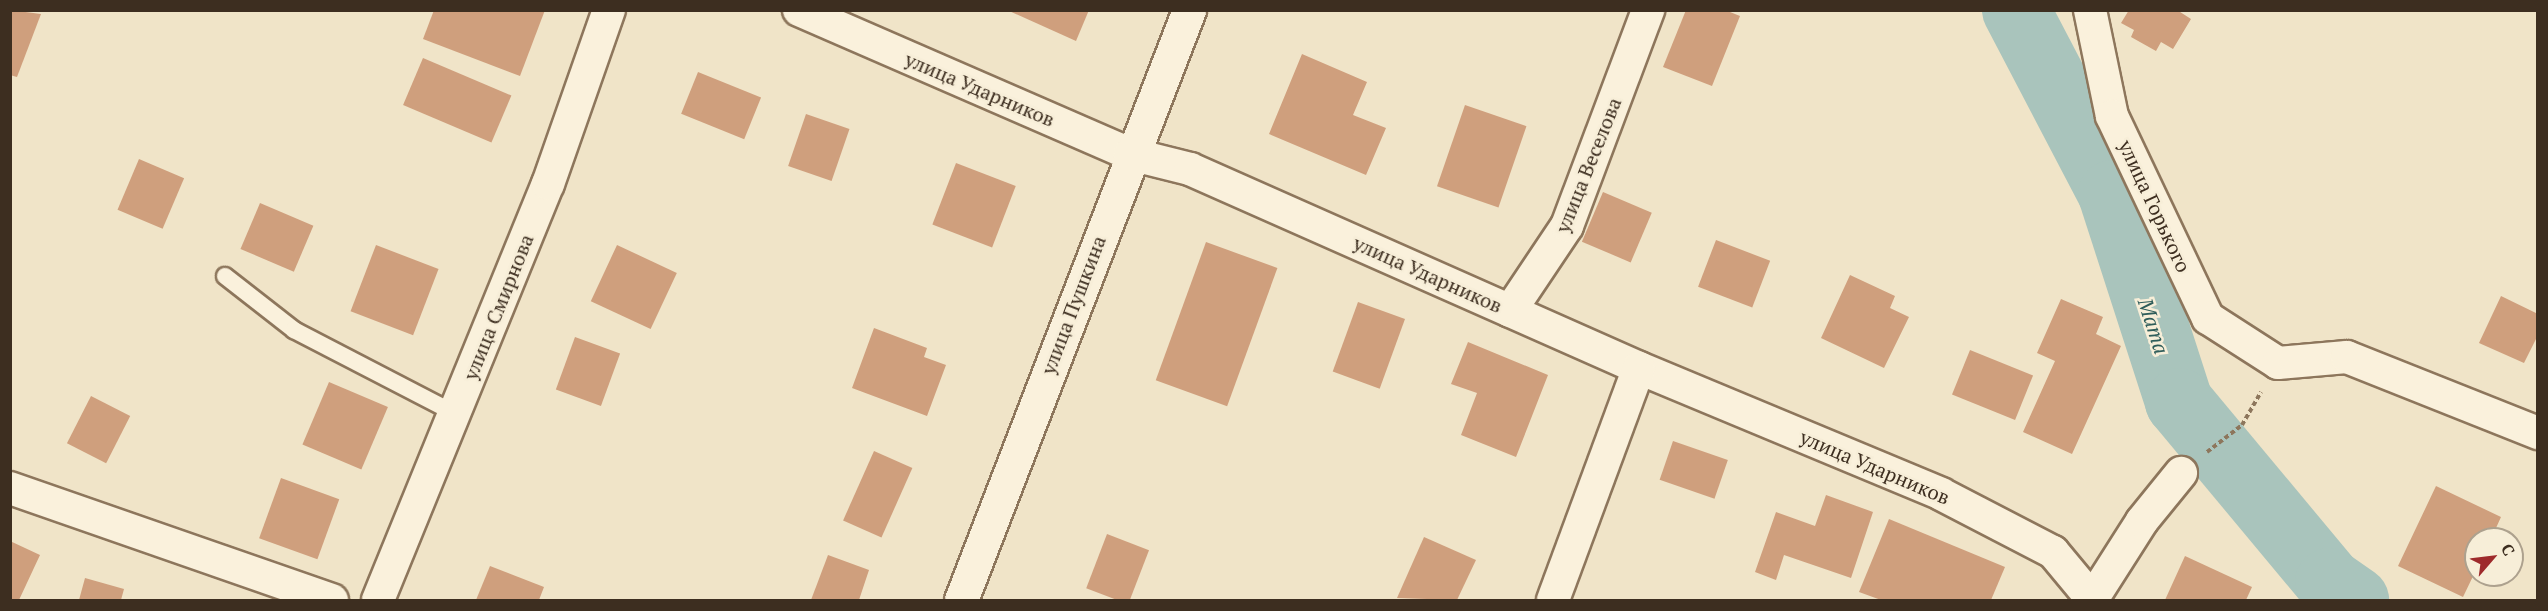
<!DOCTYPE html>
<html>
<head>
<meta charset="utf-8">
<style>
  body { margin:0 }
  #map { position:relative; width:2548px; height:611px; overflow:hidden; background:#f0e4c8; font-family:"PT Serif",serif }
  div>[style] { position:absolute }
  .river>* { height:68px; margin:-34px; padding:0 34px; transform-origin:34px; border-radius:34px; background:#a9c4bc }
  .building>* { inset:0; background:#cf9f7d; transform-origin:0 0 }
  .path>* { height:4px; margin-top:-2px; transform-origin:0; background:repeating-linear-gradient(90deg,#8d765c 0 4.5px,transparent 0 7.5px) }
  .roads { filter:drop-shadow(2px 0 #8d765c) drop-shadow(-2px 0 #8d765c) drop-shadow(0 2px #8d765c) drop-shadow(0 -2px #8d765c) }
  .service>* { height:16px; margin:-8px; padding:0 8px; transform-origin:8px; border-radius:8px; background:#faf1dc }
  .minor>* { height:32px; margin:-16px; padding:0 16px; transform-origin:16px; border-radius:16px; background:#faf1dc }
  .tertiary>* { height:33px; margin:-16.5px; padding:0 16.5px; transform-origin:16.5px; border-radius:16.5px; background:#faf1dc }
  span { translate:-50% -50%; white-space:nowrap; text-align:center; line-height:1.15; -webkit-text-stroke:5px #f7eed8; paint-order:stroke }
  .street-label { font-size:20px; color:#3d2e20 }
  .water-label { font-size:21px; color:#2f5d5a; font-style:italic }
  .frame { position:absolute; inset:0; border:12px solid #3d2e20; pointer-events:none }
  .north { position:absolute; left:2464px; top:527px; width:60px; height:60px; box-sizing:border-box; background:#f7eed8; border:2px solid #ada18e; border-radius:50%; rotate:62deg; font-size:16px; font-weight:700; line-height:24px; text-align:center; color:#3d2e20 }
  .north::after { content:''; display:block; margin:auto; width:21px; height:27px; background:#9e2a2b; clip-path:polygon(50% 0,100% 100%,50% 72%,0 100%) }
</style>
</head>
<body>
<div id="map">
  <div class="river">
    <i style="left:2016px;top:10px;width:208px;rotate:62.4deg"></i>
    <i style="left:2112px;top:194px;width:219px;rotate:72.1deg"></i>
    <i style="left:2179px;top:402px;width:234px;rotate:50.2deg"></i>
    <i style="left:2329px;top:582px;width:32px;rotate:35deg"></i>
  </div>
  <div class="building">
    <i style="clip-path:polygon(10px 10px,41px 14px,17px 77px,10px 75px)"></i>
    <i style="clip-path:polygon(434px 10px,545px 10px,520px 76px,423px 39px)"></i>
    <i style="clip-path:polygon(1007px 10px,1089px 10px,1076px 41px)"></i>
    <i style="clip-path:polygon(1686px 10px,1725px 10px,1740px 16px,1712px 86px,1663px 67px)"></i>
    <i style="clip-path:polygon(2129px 10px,2177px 10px,2191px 19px,2173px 49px,2161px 42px,2156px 51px,2131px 37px,2134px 30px,2121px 23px)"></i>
    <i style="clip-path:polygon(1302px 54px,1367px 82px,1353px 115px,1386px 128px,1366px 175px,1269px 134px)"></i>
    <i style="left:423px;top:58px;width:96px;height:51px;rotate:23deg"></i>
    <i style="left:698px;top:72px;width:68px;height:45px;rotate:22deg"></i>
    <i style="left:1465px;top:105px;width:65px;height:86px;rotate:19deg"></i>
    <i style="left:806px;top:114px;width:46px;height:55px;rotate:19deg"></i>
    <i style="left:139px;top:159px;width:49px;height:55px;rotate:23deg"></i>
    <i style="left:956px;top:163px;width:64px;height:66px;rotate:21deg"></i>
    <i style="left:1603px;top:192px;width:53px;height:54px;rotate:23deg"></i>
    <i style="left:260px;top:203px;width:58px;height:50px;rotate:23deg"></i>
    <i style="left:1716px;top:240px;width:58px;height:50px;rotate:21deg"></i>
    <i style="left:1206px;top:242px;width:76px;height:147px;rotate:20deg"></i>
    <i style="left:376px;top:245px;width:67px;height:71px;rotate:21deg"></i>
    <i style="left:617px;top:245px;width:66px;height:62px;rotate:25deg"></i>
    <i style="clip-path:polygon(1850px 275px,1895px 296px,1890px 308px,1909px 317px,1884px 368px,1821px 338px)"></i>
    <i style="clip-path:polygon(2501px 296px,2538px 314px,2538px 335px,2524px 363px,2479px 343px)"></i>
    <i style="clip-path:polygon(2061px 299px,2103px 317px,2096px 334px,2121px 346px,2072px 454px,2023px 432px,2055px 361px,2037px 353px)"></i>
    <i style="left:1358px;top:302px;width:50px;height:74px;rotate:20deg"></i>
    <i style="clip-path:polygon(874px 328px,927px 348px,924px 357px,946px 365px,927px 416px,852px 388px)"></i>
    <i style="left:575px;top:337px;width:48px;height:56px;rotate:20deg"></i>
    <i style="clip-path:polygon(1468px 342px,1548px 375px,1516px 457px,1461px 435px,1477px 393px,1451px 384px)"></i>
    <i style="left:1970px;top:350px;width:68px;height:48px;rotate:22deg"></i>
    <i style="left:329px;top:382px;width:64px;height:68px;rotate:23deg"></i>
    <i style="left:91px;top:396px;width:44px;height:53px;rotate:27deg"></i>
    <i style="left:1673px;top:441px;width:58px;height:41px;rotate:19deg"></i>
    <i style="left:874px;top:451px;width:42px;height:76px;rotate:24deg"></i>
    <i style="left:281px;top:478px;width:62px;height:64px;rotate:20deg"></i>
    <i style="clip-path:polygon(2436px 486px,2501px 517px,2491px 539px,2476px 539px,2476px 570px,2463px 597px,2398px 566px)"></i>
    <i style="clip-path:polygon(1826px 495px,1873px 512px,1851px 578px,1784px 555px,1776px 580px,1755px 572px,1776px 512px,1815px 526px)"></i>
    <i style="clip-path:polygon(1889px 519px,2005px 567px,1991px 600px,1881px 600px,1859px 592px)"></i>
    <i style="left:1107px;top:534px;width:45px;height:58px;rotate:21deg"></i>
    <i style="clip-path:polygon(1424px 537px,1476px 560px,1457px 600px,1397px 598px)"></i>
    <i style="clip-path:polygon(10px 541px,40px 555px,19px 600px,10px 600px)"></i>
    <i style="clip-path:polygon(828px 555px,869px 570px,859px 600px,811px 600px)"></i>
    <i style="clip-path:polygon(2185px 556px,2252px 587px,2246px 600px,2165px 600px)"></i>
    <i style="clip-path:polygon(490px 566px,544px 587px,539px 600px,476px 600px)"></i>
    <i style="clip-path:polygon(85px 578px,124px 589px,121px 600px,79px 600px)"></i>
  </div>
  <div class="path">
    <i style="left:2207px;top:452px;width:44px;rotate:-37.6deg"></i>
    <i style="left:2242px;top:425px;width:38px;rotate:-60deg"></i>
  </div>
  <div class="roads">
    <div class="service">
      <i style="left:225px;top:276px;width:88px;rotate:38deg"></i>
      <i style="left:294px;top:330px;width:180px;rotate:27.4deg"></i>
    </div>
    <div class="minor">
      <i style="left:799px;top:10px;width:361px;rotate:23.5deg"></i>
      <i style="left:1130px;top:154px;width:62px;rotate:14deg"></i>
      <i style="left:1190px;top:169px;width:491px;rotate:23.9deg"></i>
      <i style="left:1639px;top:368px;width:327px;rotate:22.6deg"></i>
      <i style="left:1941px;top:494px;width:126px;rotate:27.4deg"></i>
      <i style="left:2053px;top:552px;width:62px;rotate:50.2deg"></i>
      <i style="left:2090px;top:10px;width:108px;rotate:78.3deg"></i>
      <i style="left:2112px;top:116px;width:224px;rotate:64.6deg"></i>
      <i style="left:2208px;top:318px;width:83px;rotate:32.7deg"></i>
      <i style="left:2278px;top:363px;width:69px;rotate:-5deg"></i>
      <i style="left:2347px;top:357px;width:206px;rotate:21.7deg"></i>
      <i style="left:1510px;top:311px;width:102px;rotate:-56.2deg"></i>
      <i style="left:1567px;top:226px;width:231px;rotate:-69.4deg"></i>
      <i style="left:10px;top:488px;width:341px;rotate:19.2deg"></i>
      <i style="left:2093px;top:598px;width:91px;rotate:-57.5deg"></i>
      <i style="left:2142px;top:521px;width:62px;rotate:-50.9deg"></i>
      <i style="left:378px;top:600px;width:449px;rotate:-67.8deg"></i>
      <i style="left:548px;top:184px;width:184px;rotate:-70.7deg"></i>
      <i style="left:1553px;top:600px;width:247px;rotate:-69.7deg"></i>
    </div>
    <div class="tertiary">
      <i style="left:961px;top:600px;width:633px;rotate:-68.87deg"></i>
    </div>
  </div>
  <div class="street-label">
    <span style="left:980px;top:89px;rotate:23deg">улица Ударников</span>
    <span style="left:1588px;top:165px;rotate:-68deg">улица Веселова</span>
    <span style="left:2155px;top:206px;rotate:65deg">улица Горького</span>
    <span style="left:1428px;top:274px;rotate:24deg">улица Ударников</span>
    <span style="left:1073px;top:305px;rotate:-69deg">улица Пушкина</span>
    <span style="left:498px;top:307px;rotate:-68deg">улица Смирнова</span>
    <span style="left:1875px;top:467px;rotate:23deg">улица Ударников</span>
  </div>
  <div class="water-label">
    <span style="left:2154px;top:326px;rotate:72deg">Мата</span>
  </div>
  <div class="frame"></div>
  <div class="north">С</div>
</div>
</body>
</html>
